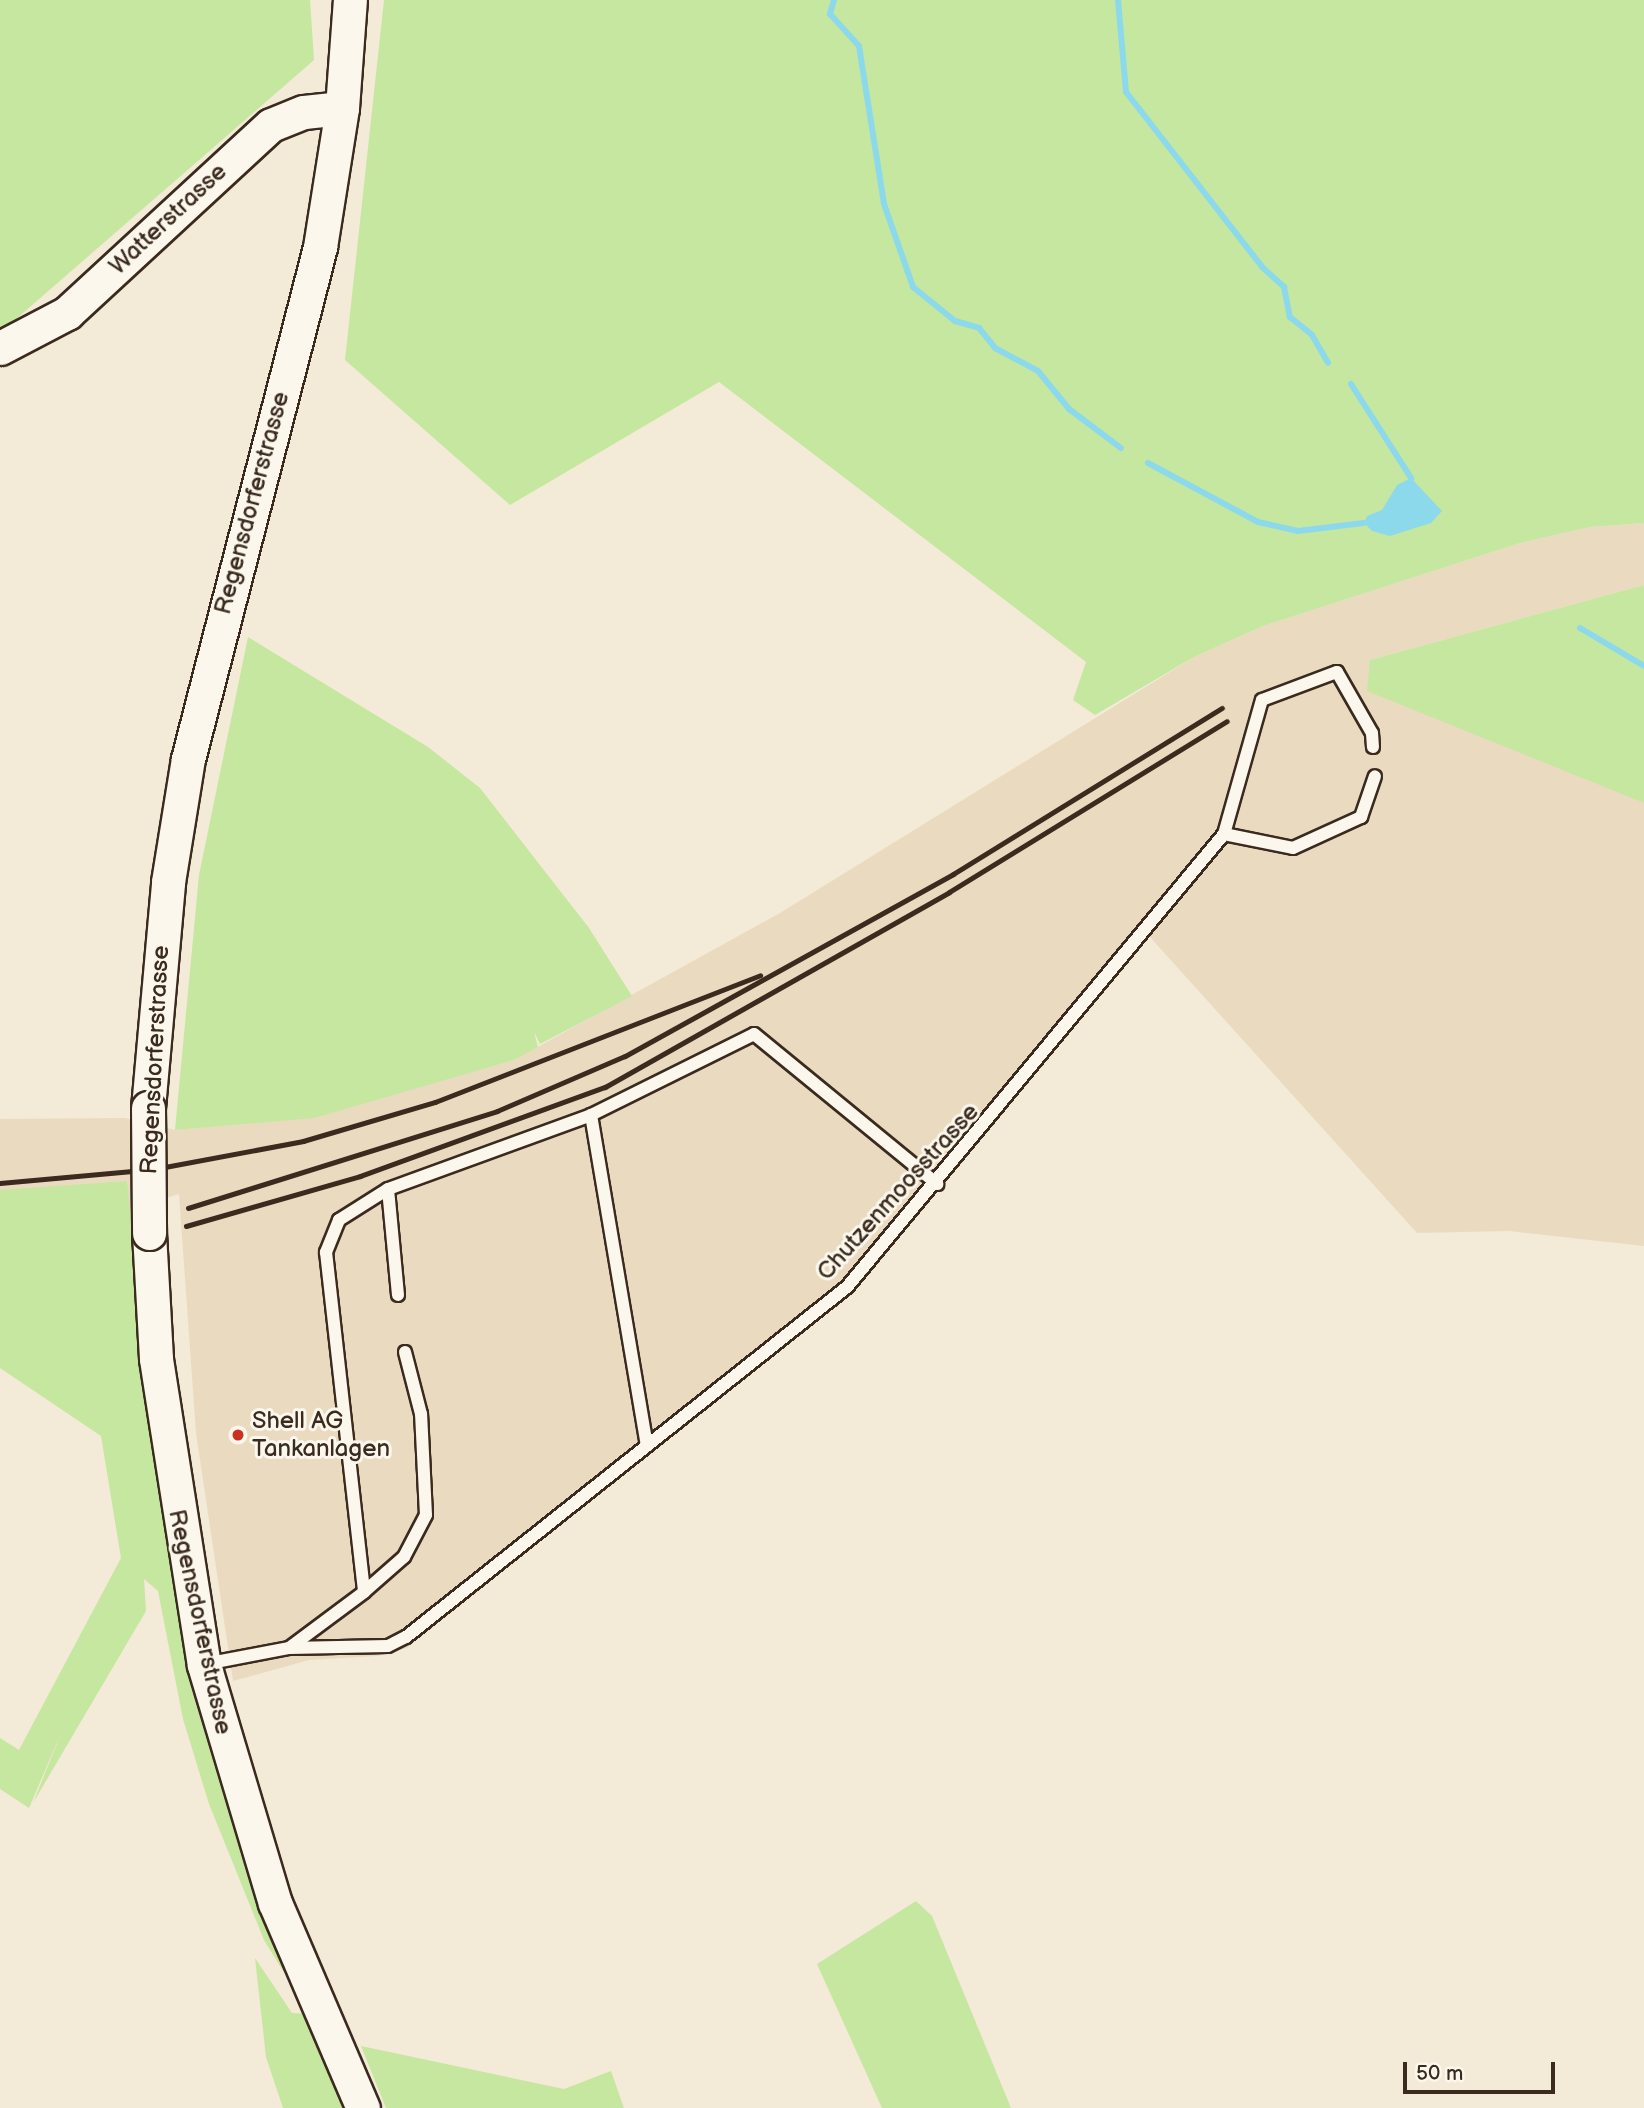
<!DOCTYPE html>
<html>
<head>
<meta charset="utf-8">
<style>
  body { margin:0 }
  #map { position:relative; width:1644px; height:2108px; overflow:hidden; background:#f3ead8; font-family:"Balsamiq Sans",sans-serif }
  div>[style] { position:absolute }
  .built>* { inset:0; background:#eadbc0 }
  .green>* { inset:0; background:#c6e79f }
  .water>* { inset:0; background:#8dd9ec }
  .stream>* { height:6px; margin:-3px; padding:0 3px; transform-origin:3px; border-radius:3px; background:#8dd9ec }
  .roads { filter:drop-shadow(2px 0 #3b2a1e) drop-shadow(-2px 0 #3b2a1e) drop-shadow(0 2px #3b2a1e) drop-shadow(0 -2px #3b2a1e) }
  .lane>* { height:12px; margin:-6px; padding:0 6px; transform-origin:6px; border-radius:6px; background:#fbf7ec }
  .secondary>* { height:33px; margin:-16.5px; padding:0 16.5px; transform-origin:16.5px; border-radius:16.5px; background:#fbf7ec }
  .rail>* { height:5px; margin:-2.5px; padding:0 2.5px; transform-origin:2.5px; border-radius:2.5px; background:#3b2a1e }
  .bridges { filter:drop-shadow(2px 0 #3b2a1e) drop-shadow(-2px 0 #3b2a1e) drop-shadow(0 2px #3b2a1e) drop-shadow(0 -2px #3b2a1e) }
  .secondary-bridge>* { height:33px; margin:-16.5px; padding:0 16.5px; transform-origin:16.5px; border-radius:16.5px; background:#fbf7ec }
  .dots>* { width:19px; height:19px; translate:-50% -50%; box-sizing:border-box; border:4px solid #fbf7ec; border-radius:50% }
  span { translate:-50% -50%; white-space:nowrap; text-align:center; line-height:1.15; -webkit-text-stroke:6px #fbf7ec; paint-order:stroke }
  .street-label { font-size:24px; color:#3b2a1e }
  .poi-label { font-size:24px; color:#3b2a1e }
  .left { translate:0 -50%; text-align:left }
  .scale { position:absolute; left:1403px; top:2062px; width:152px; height:32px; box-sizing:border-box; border:4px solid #3b2a1e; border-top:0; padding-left:9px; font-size:21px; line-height:24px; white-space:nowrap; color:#3b2a1e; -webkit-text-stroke:5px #fbf7ec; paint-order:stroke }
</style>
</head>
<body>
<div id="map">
  <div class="built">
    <i style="clip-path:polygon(1644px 523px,1644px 585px,1370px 660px,1644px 803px,1644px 1246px,1509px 1231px,1417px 1233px,1149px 936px,854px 1291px,407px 1648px,378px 1656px,309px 1660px,233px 1681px,196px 1433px,179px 1194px,122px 1212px,0 1226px,0 1119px,125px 1118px,175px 1130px,312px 1117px,514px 1060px,780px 913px,1194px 657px,1263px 626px,1520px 543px,1590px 527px)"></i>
  </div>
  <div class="green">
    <i style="clip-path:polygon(0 0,310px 0,314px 60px,0 333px)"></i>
    <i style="clip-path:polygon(384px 0,1644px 0,1644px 523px,1590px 527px,1520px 543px,1263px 626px,1194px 657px,1095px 715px,1073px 700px,1086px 662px,719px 382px,510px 505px,345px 360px)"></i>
    <i style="clip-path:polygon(1644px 585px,1644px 803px,1367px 691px,1370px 660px)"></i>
    <i style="clip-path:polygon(248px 637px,428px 747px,480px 788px,589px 928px,632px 996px,540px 1044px,534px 1032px,538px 1047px,514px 1060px,314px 1118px,175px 1130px,199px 875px)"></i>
    <i style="clip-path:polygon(127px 1181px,156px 1465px,290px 1969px,283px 1971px,264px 1940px,209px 1804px,183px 1719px,158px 1591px,144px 1579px,146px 1611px,33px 1803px,62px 1731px,29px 1808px,0 1789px,0 1738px,19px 1750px,121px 1558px,101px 1436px,0 1368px,0 1190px)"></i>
    <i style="clip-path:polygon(916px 1901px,932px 1916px,1011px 2108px,882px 2108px,817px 1964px)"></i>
    <i style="clip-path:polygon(255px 1958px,292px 2013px,310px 2014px,352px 2108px,283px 2108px,266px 2057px)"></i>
    <i style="clip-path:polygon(361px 2046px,564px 2089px,611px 2071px,624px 2108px,386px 2108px)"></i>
  </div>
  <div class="water">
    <i style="clip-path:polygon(1411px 478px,1442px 511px,1431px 523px,1390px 536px,1372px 531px,1364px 523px,1367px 516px,1382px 510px,1397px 485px)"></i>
  </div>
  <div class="stream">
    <i style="left:834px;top:0;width:15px;rotate:106deg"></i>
    <i style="left:830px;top:14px;width:43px;rotate:47.8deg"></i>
    <i style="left:859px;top:46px;width:160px;rotate:81deg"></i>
    <i style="left:884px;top:204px;width:88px;rotate:70.7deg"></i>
    <i style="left:913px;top:287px;width:54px;rotate:39deg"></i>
    <i style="left:955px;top:321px;width:25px;rotate:16deg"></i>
    <i style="left:979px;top:328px;width:26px;rotate:51deg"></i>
    <i style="left:995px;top:348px;width:49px;rotate:28.1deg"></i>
    <i style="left:1038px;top:371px;width:49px;rotate:50.8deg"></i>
    <i style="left:1069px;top:409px;width:65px;rotate:36.9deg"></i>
    <i style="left:1118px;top:0;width:92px;rotate:85deg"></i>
    <i style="left:1126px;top:92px;width:222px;rotate:52.1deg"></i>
    <i style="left:1262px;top:267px;width:30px;rotate:42deg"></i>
    <i style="left:1284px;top:287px;width:31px;rotate:79deg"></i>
    <i style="left:1290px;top:317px;width:28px;rotate:39deg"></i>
    <i style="left:1312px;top:335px;width:32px;rotate:60deg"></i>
    <i style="left:1351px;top:384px;width:112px;rotate:57.4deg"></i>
    <i style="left:1148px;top:463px;width:125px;rotate:28.2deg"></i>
    <i style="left:1258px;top:522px;width:41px;rotate:12.7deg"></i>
    <i style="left:1298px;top:531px;width:66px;rotate:-6.9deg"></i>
    <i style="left:1580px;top:628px;width:74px;rotate:30.7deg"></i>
  </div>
  <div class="roads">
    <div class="lane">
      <i style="left:1224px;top:834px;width:70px;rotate:11.5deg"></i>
      <i style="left:1293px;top:848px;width:75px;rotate:-24.5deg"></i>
      <i style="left:1361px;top:817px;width:43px;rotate:-71.1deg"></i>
      <i style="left:591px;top:1115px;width:335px;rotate:80.4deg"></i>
      <i style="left:388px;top:1189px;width:216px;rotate:-20deg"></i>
      <i style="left:591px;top:1115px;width:182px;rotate:-26.4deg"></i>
      <i style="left:754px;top:1034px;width:237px;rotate:39.3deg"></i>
      <i style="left:398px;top:1295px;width:106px;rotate:-95.4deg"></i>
      <i style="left:388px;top:1189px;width:58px;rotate:147.7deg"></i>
      <i style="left:339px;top:1220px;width:35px;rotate:112deg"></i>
      <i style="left:326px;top:1252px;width:342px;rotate:83.6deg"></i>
      <i style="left:364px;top:1592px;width:53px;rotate:-41.2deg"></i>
      <i style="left:404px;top:1557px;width:47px;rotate:-62.4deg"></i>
      <i style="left:426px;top:1515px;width:101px;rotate:-92.8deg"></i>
      <i style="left:421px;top:1414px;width:64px;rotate:-104.5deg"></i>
      <i style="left:289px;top:1648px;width:94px;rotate:-36.7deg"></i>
      <i style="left:205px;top:1664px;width:86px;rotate:-10.8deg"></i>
      <i style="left:289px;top:1648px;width:99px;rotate:-1.2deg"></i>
      <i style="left:388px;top:1646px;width:20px;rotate:-27deg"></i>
      <i style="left:406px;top:1637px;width:563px;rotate:-38.44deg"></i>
      <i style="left:847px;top:1287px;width:589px;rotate:-50.23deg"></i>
      <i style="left:1224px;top:834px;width:139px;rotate:-74.2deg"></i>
      <i style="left:1262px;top:700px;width:80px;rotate:-20.5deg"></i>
      <i style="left:1337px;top:672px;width:70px;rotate:60.2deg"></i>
      <i style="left:1372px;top:733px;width:14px;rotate:86deg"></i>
    </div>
    <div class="secondary">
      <i style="left:0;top:348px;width:76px;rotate:-27.6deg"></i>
      <i style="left:67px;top:313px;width:277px;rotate:-42.7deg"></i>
      <i style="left:271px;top:125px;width:35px;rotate:-22deg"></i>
      <i style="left:304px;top:112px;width:38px;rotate:-6deg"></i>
      <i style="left:148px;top:1108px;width:227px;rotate:-84.9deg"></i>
      <i style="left:168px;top:882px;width:125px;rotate:-80.8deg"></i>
      <i style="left:188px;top:759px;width:529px;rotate:-75.54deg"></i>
      <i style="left:320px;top:247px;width:141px;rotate:-81deg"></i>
      <i style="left:342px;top:108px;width:108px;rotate:-85.8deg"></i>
      <i style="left:149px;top:1233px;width:126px;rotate:86.8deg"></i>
      <i style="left:156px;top:1359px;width:310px;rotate:81.1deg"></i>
      <i style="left:204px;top:1665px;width:248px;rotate:73.4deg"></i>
      <i style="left:275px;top:1903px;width:223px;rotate:66.8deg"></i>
    </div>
  </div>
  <div class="rail">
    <i style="left:0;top:1183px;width:155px;rotate:-5.2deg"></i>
    <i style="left:154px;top:1169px;width:152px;rotate:-10.6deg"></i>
    <i style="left:303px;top:1141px;width:138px;rotate:-16.5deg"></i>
    <i style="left:435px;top:1102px;width:349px;rotate:-21.3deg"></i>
    <i style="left:188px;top:1208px;width:324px;rotate:-17.4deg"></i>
    <i style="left:497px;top:1111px;width:139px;rotate:-23.3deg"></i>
    <i style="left:625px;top:1056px;width:375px;rotate:-29deg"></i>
    <i style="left:953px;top:874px;width:316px;rotate:-31.7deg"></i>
    <i style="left:186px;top:1226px;width:181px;rotate:-16deg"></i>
    <i style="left:360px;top:1176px;width:261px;rotate:-20deg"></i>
    <i style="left:605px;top:1087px;width:395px;rotate:-29.5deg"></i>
    <i style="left:949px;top:892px;width:326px;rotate:-31.6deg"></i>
  </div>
  <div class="bridges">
    <div class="secondary-bridge">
      <i style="left:148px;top:1108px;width:125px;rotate:89.5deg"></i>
    </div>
  </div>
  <div class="dots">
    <i style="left:238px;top:1435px;background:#c8321e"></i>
  </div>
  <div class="street-label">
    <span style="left:168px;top:219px;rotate:-43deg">Watterstrasse</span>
    <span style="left:252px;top:503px;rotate:-75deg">Regensdorferstrasse</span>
    <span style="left:155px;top:1060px;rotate:-87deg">Regensdorferstrasse</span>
    <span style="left:898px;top:1192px;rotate:-48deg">Chutzenmoosstrasse</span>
    <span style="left:200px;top:1622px;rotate:78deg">Regensdorferstrasse</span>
  </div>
  <div class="poi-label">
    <span class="left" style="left:252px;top:1435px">Shell AG<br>Tankanlagen</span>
  </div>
  <div class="scale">50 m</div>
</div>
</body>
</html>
